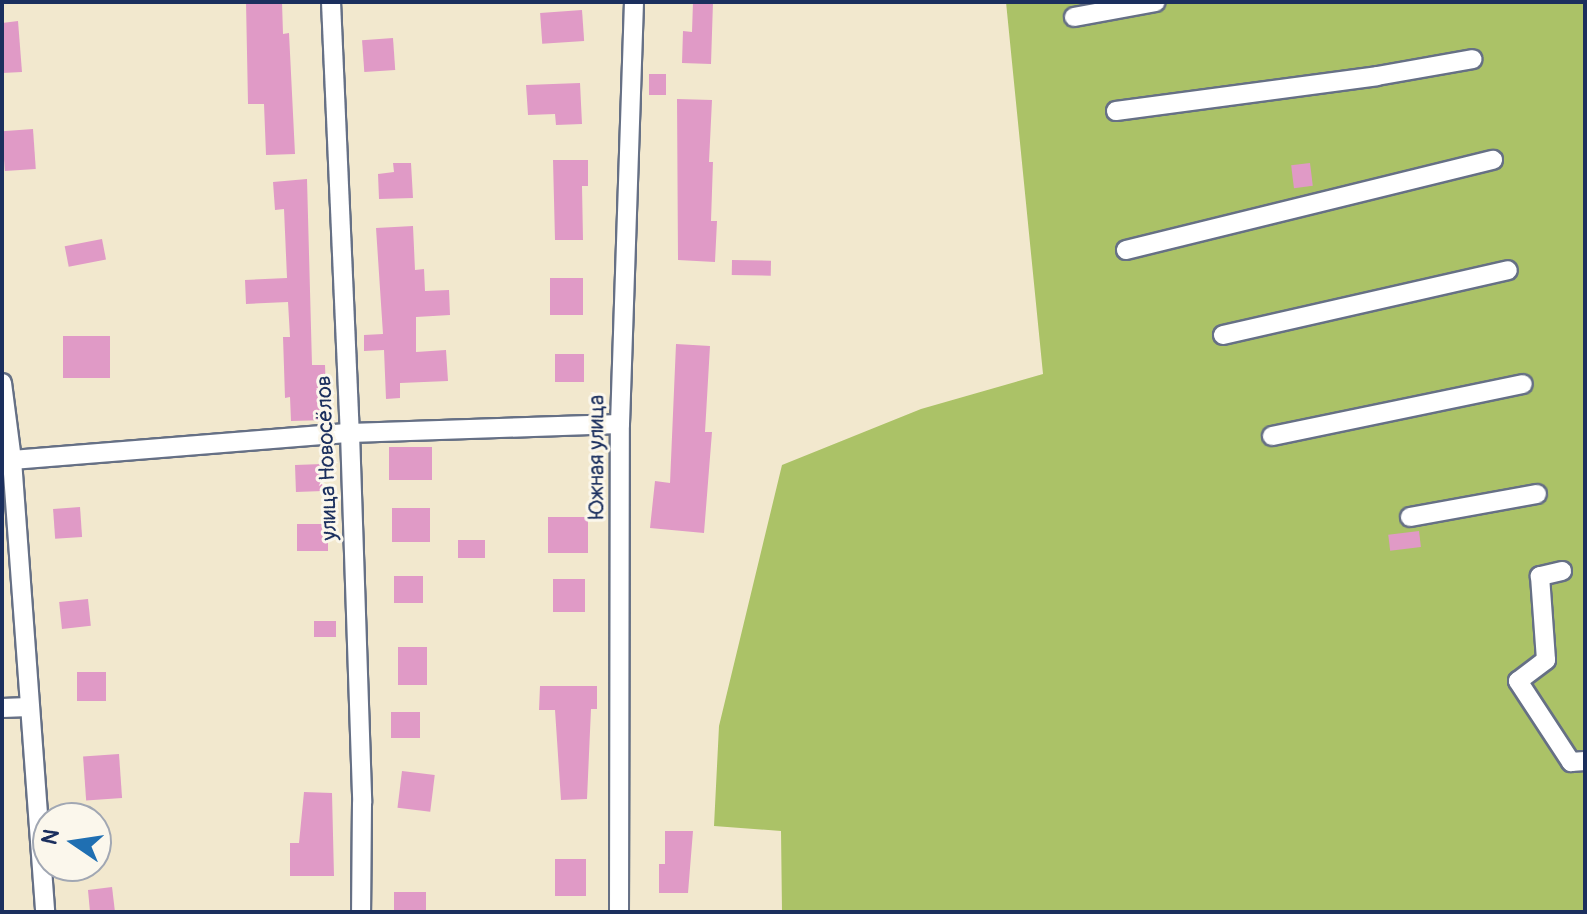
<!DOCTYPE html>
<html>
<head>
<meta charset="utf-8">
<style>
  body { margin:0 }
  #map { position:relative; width:1587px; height:914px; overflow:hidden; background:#f2e8ce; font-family:Pangolin,sans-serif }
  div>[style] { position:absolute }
  .green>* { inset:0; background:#abc267 }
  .building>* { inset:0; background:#e09ac6; transform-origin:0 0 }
  .roads { filter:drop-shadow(2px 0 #667085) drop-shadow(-2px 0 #667085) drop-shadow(0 2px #667085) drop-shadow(0 -2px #667085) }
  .minor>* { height:18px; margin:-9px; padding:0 9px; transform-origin:9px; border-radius:9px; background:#fff }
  span { translate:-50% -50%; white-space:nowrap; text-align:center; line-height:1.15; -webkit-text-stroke:6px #fbf7ec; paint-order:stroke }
  .street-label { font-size:22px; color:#1b2f5e }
  .frame { position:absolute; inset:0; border:4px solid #1b2f5e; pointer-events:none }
  .north { position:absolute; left:32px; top:802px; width:80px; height:80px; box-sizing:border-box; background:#fbf7ec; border:2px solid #a1a7b3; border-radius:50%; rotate:283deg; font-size:22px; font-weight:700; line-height:32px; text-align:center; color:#1b2f5e }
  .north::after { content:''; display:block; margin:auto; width:28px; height:36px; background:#1f6fb2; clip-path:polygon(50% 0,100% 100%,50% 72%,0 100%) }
</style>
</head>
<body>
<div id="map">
  <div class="green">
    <i style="clip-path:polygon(1006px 2px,1585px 2px,1585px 912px,782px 912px,781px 831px,714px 826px,719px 726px,782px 465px,921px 409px,1043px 374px)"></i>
  </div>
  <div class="building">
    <i style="clip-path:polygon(246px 2px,282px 2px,283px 34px,289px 33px,295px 154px,266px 155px,264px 104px,248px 104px)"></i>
    <i style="clip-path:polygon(693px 2px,713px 2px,711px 64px,682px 63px,683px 31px,692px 32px)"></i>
    <i style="left:582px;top:10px;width:31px;height:42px;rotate:86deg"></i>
    <i style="clip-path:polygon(18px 21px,22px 72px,2px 73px,2px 23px)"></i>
    <i style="left:393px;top:38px;width:32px;height:31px;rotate:86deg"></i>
    <i style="left:649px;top:74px;width:17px;height:21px"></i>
    <i style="clip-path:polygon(580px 83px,582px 124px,556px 125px,555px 114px,528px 115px,526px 85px)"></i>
    <i style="clip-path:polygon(677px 99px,712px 100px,709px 162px,713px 162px,711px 221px,717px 221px,715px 262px,678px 260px)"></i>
    <i style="left:33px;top:129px;width:40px;height:31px;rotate:86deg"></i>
    <i style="clip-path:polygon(553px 160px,588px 160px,588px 186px,582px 186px,583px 240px,555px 240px)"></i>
    <i style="clip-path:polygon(393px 163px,411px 163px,413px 198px,379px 199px,378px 174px,394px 172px)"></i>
    <i style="left:1310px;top:163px;width:23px;height:19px;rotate:83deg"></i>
    <i style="clip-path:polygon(307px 179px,312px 365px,325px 365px,327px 420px,291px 421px,290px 397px,285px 398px,283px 337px,290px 337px,288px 302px,246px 304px,245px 280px,287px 278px,284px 209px,275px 210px,273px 182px)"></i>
    <i style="clip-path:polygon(413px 226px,415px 270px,424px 269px,425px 291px,449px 290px,450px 315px,416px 317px,416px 352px,446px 350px,448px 381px,400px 383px,400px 398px,386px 399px,384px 350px,364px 351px,364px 335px,383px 334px,376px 228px)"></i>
    <i style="left:102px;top:239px;width:21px;height:38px;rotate:79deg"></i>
    <i style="left:732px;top:260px;width:39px;height:15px;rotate:1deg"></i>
    <i style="left:550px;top:278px;width:33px;height:37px"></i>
    <i style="left:110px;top:336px;width:42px;height:47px;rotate:90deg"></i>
    <i style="clip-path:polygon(676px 344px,710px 346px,705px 432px,712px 432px,704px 533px,650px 528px,655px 481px,670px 483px)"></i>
    <i style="left:555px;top:354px;width:29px;height:28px"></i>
    <i style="left:389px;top:447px;width:43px;height:33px"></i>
    <i style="left:322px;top:464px;width:27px;height:27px;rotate:88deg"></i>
    <i style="left:80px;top:507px;width:30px;height:27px;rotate:86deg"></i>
    <i style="left:392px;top:508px;width:38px;height:34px"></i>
    <i style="left:548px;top:517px;width:40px;height:36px"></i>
    <i style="left:328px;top:524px;width:27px;height:31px;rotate:90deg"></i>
    <i style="left:1419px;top:531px;width:16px;height:31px;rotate:83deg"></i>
    <i style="left:458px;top:540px;width:27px;height:18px"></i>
    <i style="left:394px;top:576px;width:29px;height:27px"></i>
    <i style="left:553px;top:579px;width:32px;height:33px"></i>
    <i style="left:88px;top:599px;width:27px;height:29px;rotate:84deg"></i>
    <i style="left:314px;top:621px;width:22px;height:16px"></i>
    <i style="left:398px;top:647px;width:29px;height:38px"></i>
    <i style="left:77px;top:672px;width:29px;height:29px"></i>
    <i style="clip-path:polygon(540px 686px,597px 686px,597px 709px,591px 709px,587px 799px,561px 800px,555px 710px,539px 710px)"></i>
    <i style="left:391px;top:712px;width:29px;height:26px"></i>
    <i style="left:119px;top:754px;width:44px;height:36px;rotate:86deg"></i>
    <i style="left:402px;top:771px;width:33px;height:37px;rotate:7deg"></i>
    <i style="clip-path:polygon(304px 792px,332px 793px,334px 876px,290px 876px,290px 843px,299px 843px)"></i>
    <i style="clip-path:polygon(665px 831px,693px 831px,688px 893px,659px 893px,659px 864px,665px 864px)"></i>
    <i style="left:555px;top:859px;width:31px;height:37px"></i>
    <i style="clip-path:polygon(112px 887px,115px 912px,90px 912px,88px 890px)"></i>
    <i style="left:394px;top:892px;width:32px;height:20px"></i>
  </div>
  <div class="roads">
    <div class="minor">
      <i style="left:331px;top:2px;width:431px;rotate:87.5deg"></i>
      <i style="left:350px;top:433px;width:370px;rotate:88.1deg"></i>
      <i style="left:362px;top:803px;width:109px;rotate:90.5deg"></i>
      <i style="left:1074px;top:17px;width:83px;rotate:-10.4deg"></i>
      <i style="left:1116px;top:111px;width:263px;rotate:-7.6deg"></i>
      <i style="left:1377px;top:76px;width:97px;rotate:-10deg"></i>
      <i style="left:1126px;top:250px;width:378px;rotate:-13.8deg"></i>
      <i style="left:1223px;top:335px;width:292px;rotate:-12.8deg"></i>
      <i style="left:2px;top:383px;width:78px;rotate:82.6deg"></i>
      <i style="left:12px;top:460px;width:453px;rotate:85.8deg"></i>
      <i style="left:1272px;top:436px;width:256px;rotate:-11.7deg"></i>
      <i style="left:12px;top:460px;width:339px;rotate:-4.6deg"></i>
      <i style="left:350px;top:433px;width:270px;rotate:-1.9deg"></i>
      <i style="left:1410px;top:517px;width:129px;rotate:-10.3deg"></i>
      <i style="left:1562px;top:571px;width:23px;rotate:167deg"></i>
      <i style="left:1540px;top:576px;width:84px;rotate:85.9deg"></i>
      <i style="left:1546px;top:660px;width:35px;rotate:143deg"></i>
      <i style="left:1518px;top:681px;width:97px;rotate:56.8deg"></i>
      <i style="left:1571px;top:762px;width:14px;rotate:-4deg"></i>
      <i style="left:2px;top:708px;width:27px;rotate:-2deg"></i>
      <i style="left:619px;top:912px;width:488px;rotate:-89.9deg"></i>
      <i style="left:620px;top:424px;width:422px;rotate:-88.1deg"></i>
    </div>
  </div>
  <div class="street-label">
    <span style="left:597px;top:457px;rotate:-90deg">Южная улица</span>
    <span style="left:327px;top:458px;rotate:-92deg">улица Новосёлов</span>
  </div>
  <div class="frame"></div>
  <div class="north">N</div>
</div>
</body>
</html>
